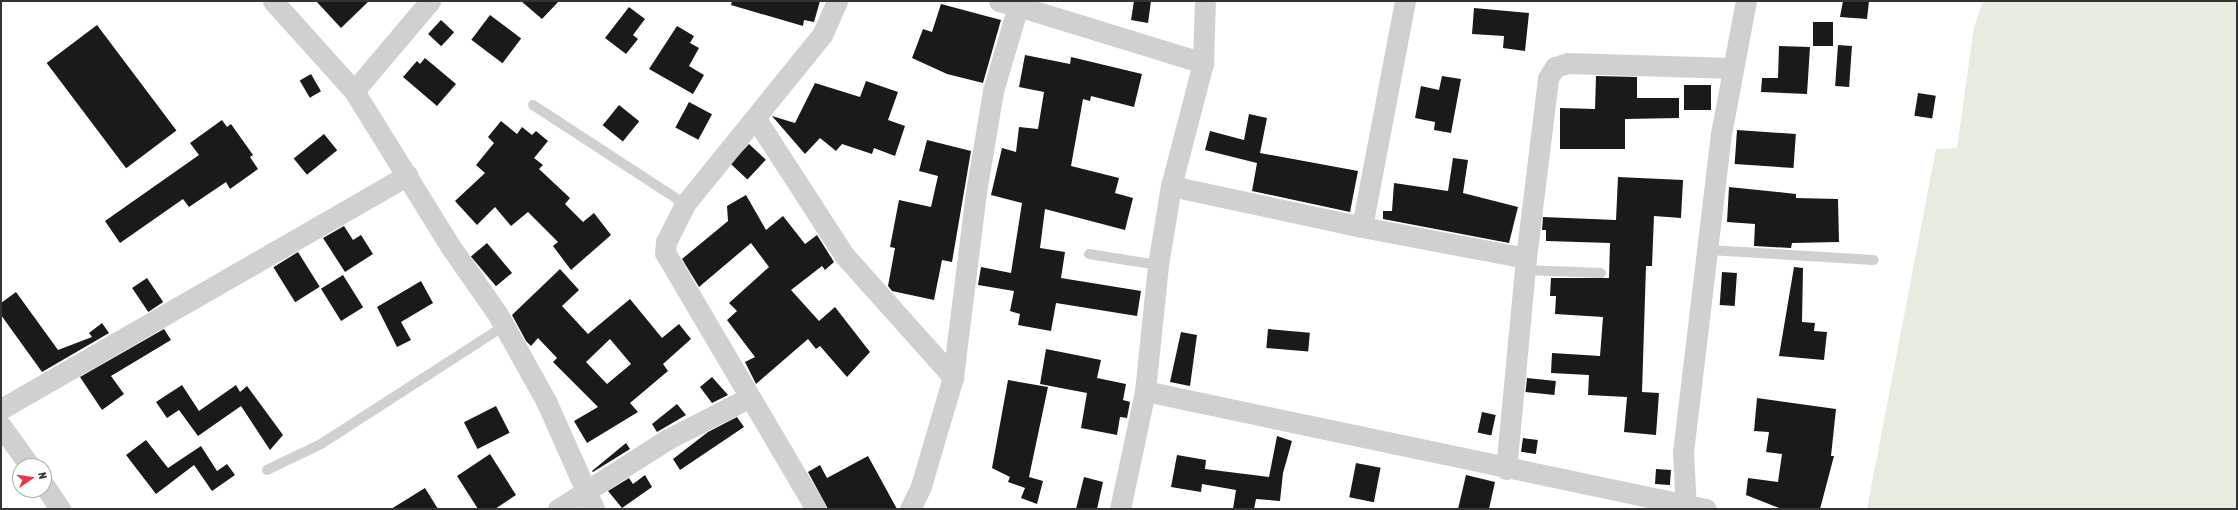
<!DOCTYPE html>
<html>
<head>
<meta charset="utf-8">
<style>
  body { margin:0 }
  #map { position:relative; width:2238px; height:510px; overflow:hidden; background:#fff; font-family:"Asap Condensed",sans-serif }
  div>[style] { position:absolute }
  .green>* { inset:0; background:#e6ecdf }
  .building>* { inset:0; background:#1a1a1a; transform-origin:0 0 }
  .service>* { height:10px; margin:-5px; padding:0 5px; transform-origin:5px; border-radius:5px; background:#d0d0d0 }
  .minor>* { height:21px; margin:-10.5px; padding:0 10.5px; transform-origin:10.5px; border-radius:10.5px; background:#d0d0d0 }
  span { translate:-50% -50%; white-space:nowrap; text-align:center; line-height:1.15; -webkit-text-stroke:4px #fff; paint-order:stroke }
  .frame { position:absolute; inset:0; border:2px solid #333; pointer-events:none }
  .north { position:absolute; left:12px; top:458px; width:40px; height:40px; box-sizing:border-box; background:#fff; border:1px solid #adadad; border-radius:50%; rotate:77deg; font-size:11px; font-weight:700; line-height:16px; text-align:center; color:#333 }
  .north::after { content:''; display:block; margin:auto; width:14px; height:18px; background:#e63946; clip-path:polygon(50% 0,100% 100%,50% 72%,0 100%) }
</style>
</head>
<body>
<div id="map">
  <div class="green">
    <i style="clip-path:polygon(1983px 1px,2237px 1px,2237px 509px,1867px 509px,1936px 149px,1957px 148px,1974px 27px)"></i>
  </div>
  <div class="building">
    <i style="clip-path:polygon(316px 1px,369px 1px,341px 28px)"></i>
    <i style="clip-path:polygon(521px 1px,559px 1px,542px 19px)"></i>
    <i style="clip-path:polygon(732px 1px,820px 1px,814px 22px,804px 20px,803px 26px,731px 5px)"></i>
    <i style="clip-path:polygon(1134px 1px,1151px 1px,1148px 23px,1131px 20px)"></i>
    <i style="clip-path:polygon(1843px 1px,1869px 1px,1867px 19px,1840px 17px)"></i>
    <i style="clip-path:polygon(941px 4px,1001px 20px,983px 83px,947px 74px,912px 58px,923px 29px,932px 32px)"></i>
    <i style="clip-path:polygon(629px 7px,645px 19px,633px 35px,638px 39px,626px 54px,605px 38px)"></i>
    <i style="clip-path:polygon(1474px 8px,1529px 13px,1525px 51px,1503px 48px,1504px 36px,1472px 34px)"></i>
    <i style="left:490px;top:15px;width:39px;height:31px;rotate:37deg"></i>
    <i style="left:441px;top:20px;width:18px;height:19px;rotate:43deg"></i>
    <i style="left:1813px;top:22px;width:20px;height:24px"></i>
    <i style="left:97px;top:25px;width:132px;height:63px;rotate:53deg"></i>
    <i style="clip-path:polygon(677px 26px,694px 36px,690px 43px,699px 48px,689px 66px,704px 75px,693px 94px,649px 69px)"></i>
    <i style="left:1838px;top:45px;width:14px;height:41px;rotate:4deg"></i>
    <i style="clip-path:polygon(1779px 46px,1810px 47px,1807px 94px,1761px 92px,1762px 78px,1778px 78px)"></i>
    <i style="clip-path:polygon(1025px 55px,1070px 64px,1071px 57px,1142px 74px,1134px 107px,1091px 96px,1090px 101px,1083px 99px,1071px 166px,1119px 178px,1115px 193px,1133px 198px,1125px 230px,1045px 209px,1040px 248px,1065px 252px,1061px 278px,1141px 291px,1137px 316px,1056px 303px,1051px 331px,1018px 325px,1020px 314px,1010px 311px,1014px 291px,978px 285px,981px 267px,1011px 273px,1022px 203px,991px 195px,1002px 148px,1016px 152px,1019px 127px,1038px 129px,1044px 92px,1019px 87px)"></i>
    <i style="clip-path:polygon(425px 58px,456px 84px,437px 106px,403px 77px,417px 61px,420px 64px)"></i>
    <i style="left:311px;top:74px;width:20px;height:13px;rotate:60deg"></i>
    <i style="clip-path:polygon(1442px 76px,1461px 79px,1451px 133px,1434px 130px,1435px 122px,1415px 118px,1421px 86px,1439px 90px)"></i>
    <i style="clip-path:polygon(1596px 76px,1637px 77px,1637px 98px,1679px 98px,1679px 118px,1625px 119px,1625px 149px,1560px 149px,1560px 108px,1595px 109px)"></i>
    <i style="clip-path:polygon(866px 81px,898px 92px,888px 120px,905px 126px,895px 156px,874px 148px,872px 154px,842px 144px,836px 151px,820px 138px,805px 154px,772px 116px,795px 123px,815px 83px,860px 97px)"></i>
    <i style="left:1684px;top:85px;width:27px;height:25px"></i>
    <i style="left:1918px;top:93px;width:18px;height:23px;rotate:9deg"></i>
    <i style="left:689px;top:102px;width:26px;height:29px;rotate:28deg"></i>
    <i style="left:619px;top:105px;width:26px;height:26px;rotate:39deg"></i>
    <i style="clip-path:polygon(1249px 114px,1267px 118px,1260px 153px,1358px 171px,1350px 212px,1252px 191px,1257px 163px,1205px 150px,1210px 131px,1244px 140px)"></i>
    <i style="clip-path:polygon(222px 120px,227px 127px,231px 124px,253px 155px,250px 157px,258px 169px,230px 189px,226px 182px,189px 207px,183px 199px,120px 243px,105px 221px,199px 155px,190px 143px)"></i>
    <i style="clip-path:polygon(501px 121px,517px 134px,522px 127px,532px 135px,536px 131px,548px 141px,534px 158px,543px 165px,539px 169px,570px 198px,565px 204px,583px 222px,594px 213px,611px 235px,571px 270px,553px 246px,558px 242px,528px 212px,511px 226px,495px 207px,477px 225px,455px 201px,485px 173px,476px 165px,494px 143px,488px 137px)"></i>
    <i style="left:1737px;top:130px;width:59px;height:34px;rotate:4deg"></i>
    <i style="left:324px;top:134px;width:21px;height:39px;rotate:51deg"></i>
    <i style="clip-path:polygon(927px 140px,971px 151px,952px 262px,942px 260px,934px 300px,892px 291px,888px 286px,895px 248px,890px 247px,899px 200px,931px 207px,938px 176px,919px 171px)"></i>
    <i style="left:749px;top:144px;width:23px;height:27px;rotate:43deg"></i>
    <i style="clip-path:polygon(1453px 158px,1468px 160px,1463px 193px,1518px 207px,1509px 243px,1383px 219px,1383px 211px,1392px 211px,1394px 183px,1448px 191px)"></i>
    <i style="clip-path:polygon(1618px 177px,1683px 180px,1681px 218px,1654px 216px,1652px 266px,1646px 266px,1642px 392px,1659px 393px,1656px 435px,1624px 432px,1627px 397px,1588px 395px,1589px 375px,1551px 373px,1552px 353px,1600px 356px,1603px 317px,1555px 314px,1556px 296px,1550px 296px,1551px 278px,1609px 278px,1610px 243px,1546px 241px,1546px 230px,1542px 230px,1543px 217px,1616px 220px)"></i>
    <i style="clip-path:polygon(1729px 187px,1796px 194px,1796px 198px,1838px 199px,1839px 242px,1792px 243px,1791px 248px,1754px 246px,1755px 224px,1727px 222px)"></i>
    <i style="clip-path:polygon(746px 195px,766px 230px,783px 216px,805px 244px,817px 235px,834px 262px,825px 270px,822px 266px,791px 290px,819px 321px,835px 307px,870px 352px,847px 377px,820px 346px,816px 349px,808px 339px,756px 384px,745px 362px,755px 357px,727px 320px,737px 311px,729px 303px,769px 267px,751px 243px,699px 287px,682px 259px,728px 221px,727px 206px)"></i>
    <i style="clip-path:polygon(344px 226px,353px 240px,361px 235px,373px 254px,345px 272px,323px 238px)"></i>
    <i style="left:487px;top:243px;width:39px;height:21px;rotate:50deg"></i>
    <i style="left:298px;top:252px;width:41px;height:29px;rotate:58deg"></i>
    <i style="clip-path:polygon(1794px 267px,1803px 268px,1802px 322px,1815px 323px,1814px 331px,1827px 332px,1824px 360px,1779px 356px)"></i>
    <i style="clip-path:polygon(evenodd,560px 269px,579px 290px,562px 306px,588px 334px,630px 299px,662px 338px,679px 324px,691px 339px,663px 364px,668px 371px,630px 403px,638px 412px,587px 443px,574px 421px,598px 407px,553px 362px,557px 358px,538px 338px,531px 346px,526px 341px,512px 315px,560px 269px,610px 339px,631px 364px,607px 384px,586px 362px,610px 339px)"></i>
    <i style="left:1722px;top:272px;width:15px;height:33px;rotate:4deg"></i>
    <i style="left:343px;top:275px;width:38px;height:26px;rotate:58deg"></i>
    <i style="left:147px;top:278px;width:29px;height:18px;rotate:56deg"></i>
    <i style="clip-path:polygon(421px 281px,433px 303px,401px 322px,411px 340px,397px 347px,377px 307px)"></i>
    <i style="clip-path:polygon(16px 292px,58px 350px,92px 337px,89px 333px,102px 323px,109px 333px,42px 372px,1px 315px,1px 303px)"></i>
    <i style="clip-path:polygon(164px 329px,171px 340px,111px 376px,124px 394px,102px 410px,80px 377px)"></i>
    <i style="left:1268px;top:329px;width:42px;height:19px;rotate:5deg"></i>
    <i style="clip-path:polygon(1181px 332px,1197px 335px,1190px 386px,1170px 382px)"></i>
    <i style="clip-path:polygon(1046px 349px,1101px 360px,1097px 378px,1126px 384px,1123px 400px,1130px 402px,1127px 418px,1120px 417px,1117px 435px,1081px 428px,1087px 393px,1040px 384px)"></i>
    <i style="clip-path:polygon(712px 377px,728px 395px,712px 403px,700px 387px)"></i>
    <i style="left:1527px;top:378px;width:29px;height:14px;rotate:6deg"></i>
    <i style="clip-path:polygon(1008px 380px,1048px 387px,1029px 477px,1043px 481px,1037px 504px,1021px 498px,1025px 488px,1008px 482px,1010px 477px,992px 468px)"></i>
    <i style="clip-path:polygon(182px 385px,199px 411px,236px 385px,240px 392px,247px 386px,283px 435px,270px 450px,241px 406px,198px 436px,179px 410px,167px 418px,156px 402px)"></i>
    <i style="clip-path:polygon(1757px 398px,1836px 409px,1831px 456px,1834px 456px,1820px 509px,1779px 508px,1746px 495px,1748px 478px,1778px 482px,1782px 454px,1766px 452px,1769px 432px,1754px 431px)"></i>
    <i style="clip-path:polygon(677px 404px,686px 415px,657px 432px,652px 424px)"></i>
    <i style="left:496px;top:406px;width:30px;height:36px;rotate:63deg"></i>
    <i style="left:1482px;top:412px;width:14px;height:21px;rotate:12deg"></i>
    <i style="clip-path:polygon(737px 417px,744px 427px,680px 470px,673px 459px,708px 432px)"></i>
    <i style="clip-path:polygon(1277px 436px,1292px 441px,1283px 473px,1280px 501px,1256px 499px,1254px 509px,1233px 509px,1236px 490px,1202px 484px,1201px 492px,1171px 487px,1177px 455px,1206px 460px,1205px 469px,1269px 477px)"></i>
    <i style="left:1523px;top:438px;width:15px;height:14px;rotate:8deg"></i>
    <i style="clip-path:polygon(146px 440px,168px 468px,201px 446px,217px 471px,227px 464px,235px 475px,212px 491px,194px 465px,156px 494px,126px 455px)"></i>
    <i style="clip-path:polygon(626px 443px,630px 449px,593px 472px,592px 471px)"></i>
    <i style="clip-path:polygon(490px 454px,516px 495px,495px 509px,478px 509px,457px 476px)"></i>
    <i style="clip-path:polygon(868px 456px,897px 509px,828px 509px,808px 472px,820px 465px,827px 478px)"></i>
    <i style="left:1356px;top:463px;width:25px;height:35px;rotate:11deg"></i>
    <i style="left:1656px;top:469px;width:15px;height:15px;rotate:4deg"></i>
    <i style="clip-path:polygon(645px 475px,652px 487px,622px 508px,608px 491px,629px 478px,633px 484px)"></i>
    <i style="clip-path:polygon(1466px 475px,1495px 482px,1489px 509px,1458px 509px)"></i>
    <i style="clip-path:polygon(1084px 477px,1103px 482px,1097px 509px,1076px 509px)"></i>
    <i style="clip-path:polygon(425px 488px,438px 509px,391px 509px)"></i>
  </div>
  <div class="service">
    <i style="left:533px;top:105px;width:181px;rotate:33.1deg"></i>
    <i style="left:1709px;top:250px;width:165px;rotate:3.5deg"></i>
    <i style="left:1089px;top:254px;width:70px;rotate:9.1deg"></i>
    <i style="left:1525px;top:270px;width:76px;rotate:2.3deg"></i>
    <i style="left:267px;top:470px;width:60px;rotate:-25.7deg"></i>
    <i style="left:321px;top:444px;width:218px;rotate:-32.8deg"></i>
  </div>
  <div class="minor">
    <i style="left:273px;top:1px;width:121px;rotate:48deg"></i>
    <i style="left:354px;top:91px;width:182px;rotate:58.2deg"></i>
    <i style="left:450px;top:246px;width:82px;rotate:55deg"></i>
    <i style="left:497px;top:313px;width:101px;rotate:60.9deg"></i>
    <i style="left:546px;top:401px;width:118px;rotate:66deg"></i>
    <i style="left:999px;top:1px;width:20px;rotate:15deg"></i>
    <i style="left:1405px;top:1px;width:230px;rotate:100.8deg"></i>
    <i style="left:1362px;top:227px;width:167px;rotate:10.7deg"></i>
    <i style="left:1526px;top:258px;width:212px;rotate:95.4deg"></i>
    <i style="left:354px;top:91px;width:118px;rotate:-49.8deg"></i>
    <i style="left:756px;top:119px;width:162px;rotate:57.1deg"></i>
    <i style="left:844px;top:255px;width:164px;rotate:48.2deg"></i>
    <i style="left:1171px;top:186px;width:195px;rotate:12.1deg"></i>
    <i style="left:1526px;top:258px;width:181px;rotate:-83deg"></i>
    <i style="left:1548px;top:78px;width:13px;rotate:-58deg"></i>
    <i style="left:1555px;top:67px;width:14px;rotate:-17deg"></i>
    <i style="left:1568px;top:63px;width:165px;rotate:1.7deg"></i>
    <i style="left:1145px;top:391px;width:573px;rotate:11.88deg"></i>
    <i style="left:1px;top:409px;width:469px;rotate:-29.9deg"></i>
    <i style="left:1px;top:426px;width:49px;rotate:54.1deg"></i>
    <i style="left:44px;top:485px;width:29px;rotate:56deg"></i>
    <i style="left:558px;top:509px;width:130px;rotate:-32.5deg"></i>
    <i style="left:668px;top:439px;width:92px;rotate:-27.1deg"></i>
    <i style="left:816px;top:509px;width:297px;rotate:-120.5deg"></i>
    <i style="left:665px;top:253px;width:11px;rotate:-85deg"></i>
    <i style="left:666px;top:242px;width:42px;rotate:-63.4deg"></i>
    <i style="left:685px;top:204px;width:218px;rotate:-51deg"></i>
    <i style="left:822px;top:35px;width:37px;rotate:-66deg"></i>
    <i style="left:910px;top:509px;width:25px;rotate:-64deg"></i>
    <i style="left:921px;top:486px;width:114px;rotate:-73.6deg"></i>
    <i style="left:953px;top:377px;width:186px;rotate:-82.9deg"></i>
    <i style="left:976px;top:192px;width:102px;rotate:-80.4deg"></i>
    <i style="left:993px;top:91px;width:89px;rotate:-73.6deg"></i>
    <i style="left:1018px;top:6px;width:194px;rotate:17.1deg"></i>
    <i style="left:1120px;top:509px;width:121px;rotate:-78deg"></i>
    <i style="left:1145px;top:391px;width:127px;rotate:-84.1deg"></i>
    <i style="left:1158px;top:265px;width:80px;rotate:-80.7deg"></i>
    <i style="left:1171px;top:186px;width:127px;rotate:-75.4deg"></i>
    <i style="left:1203px;top:63px;width:62px;rotate:-88.2deg"></i>
    <i style="left:1686px;top:509px;width:57px;rotate:-93deg"></i>
    <i style="left:1683px;top:452px;width:320px;rotate:-83.2deg"></i>
    <i style="left:1721px;top:134px;width:135px;rotate:-79.4deg"></i>
  </div>
  <div class="frame"></div>
  <div class="north">N</div>
</div>
</body>
</html>
